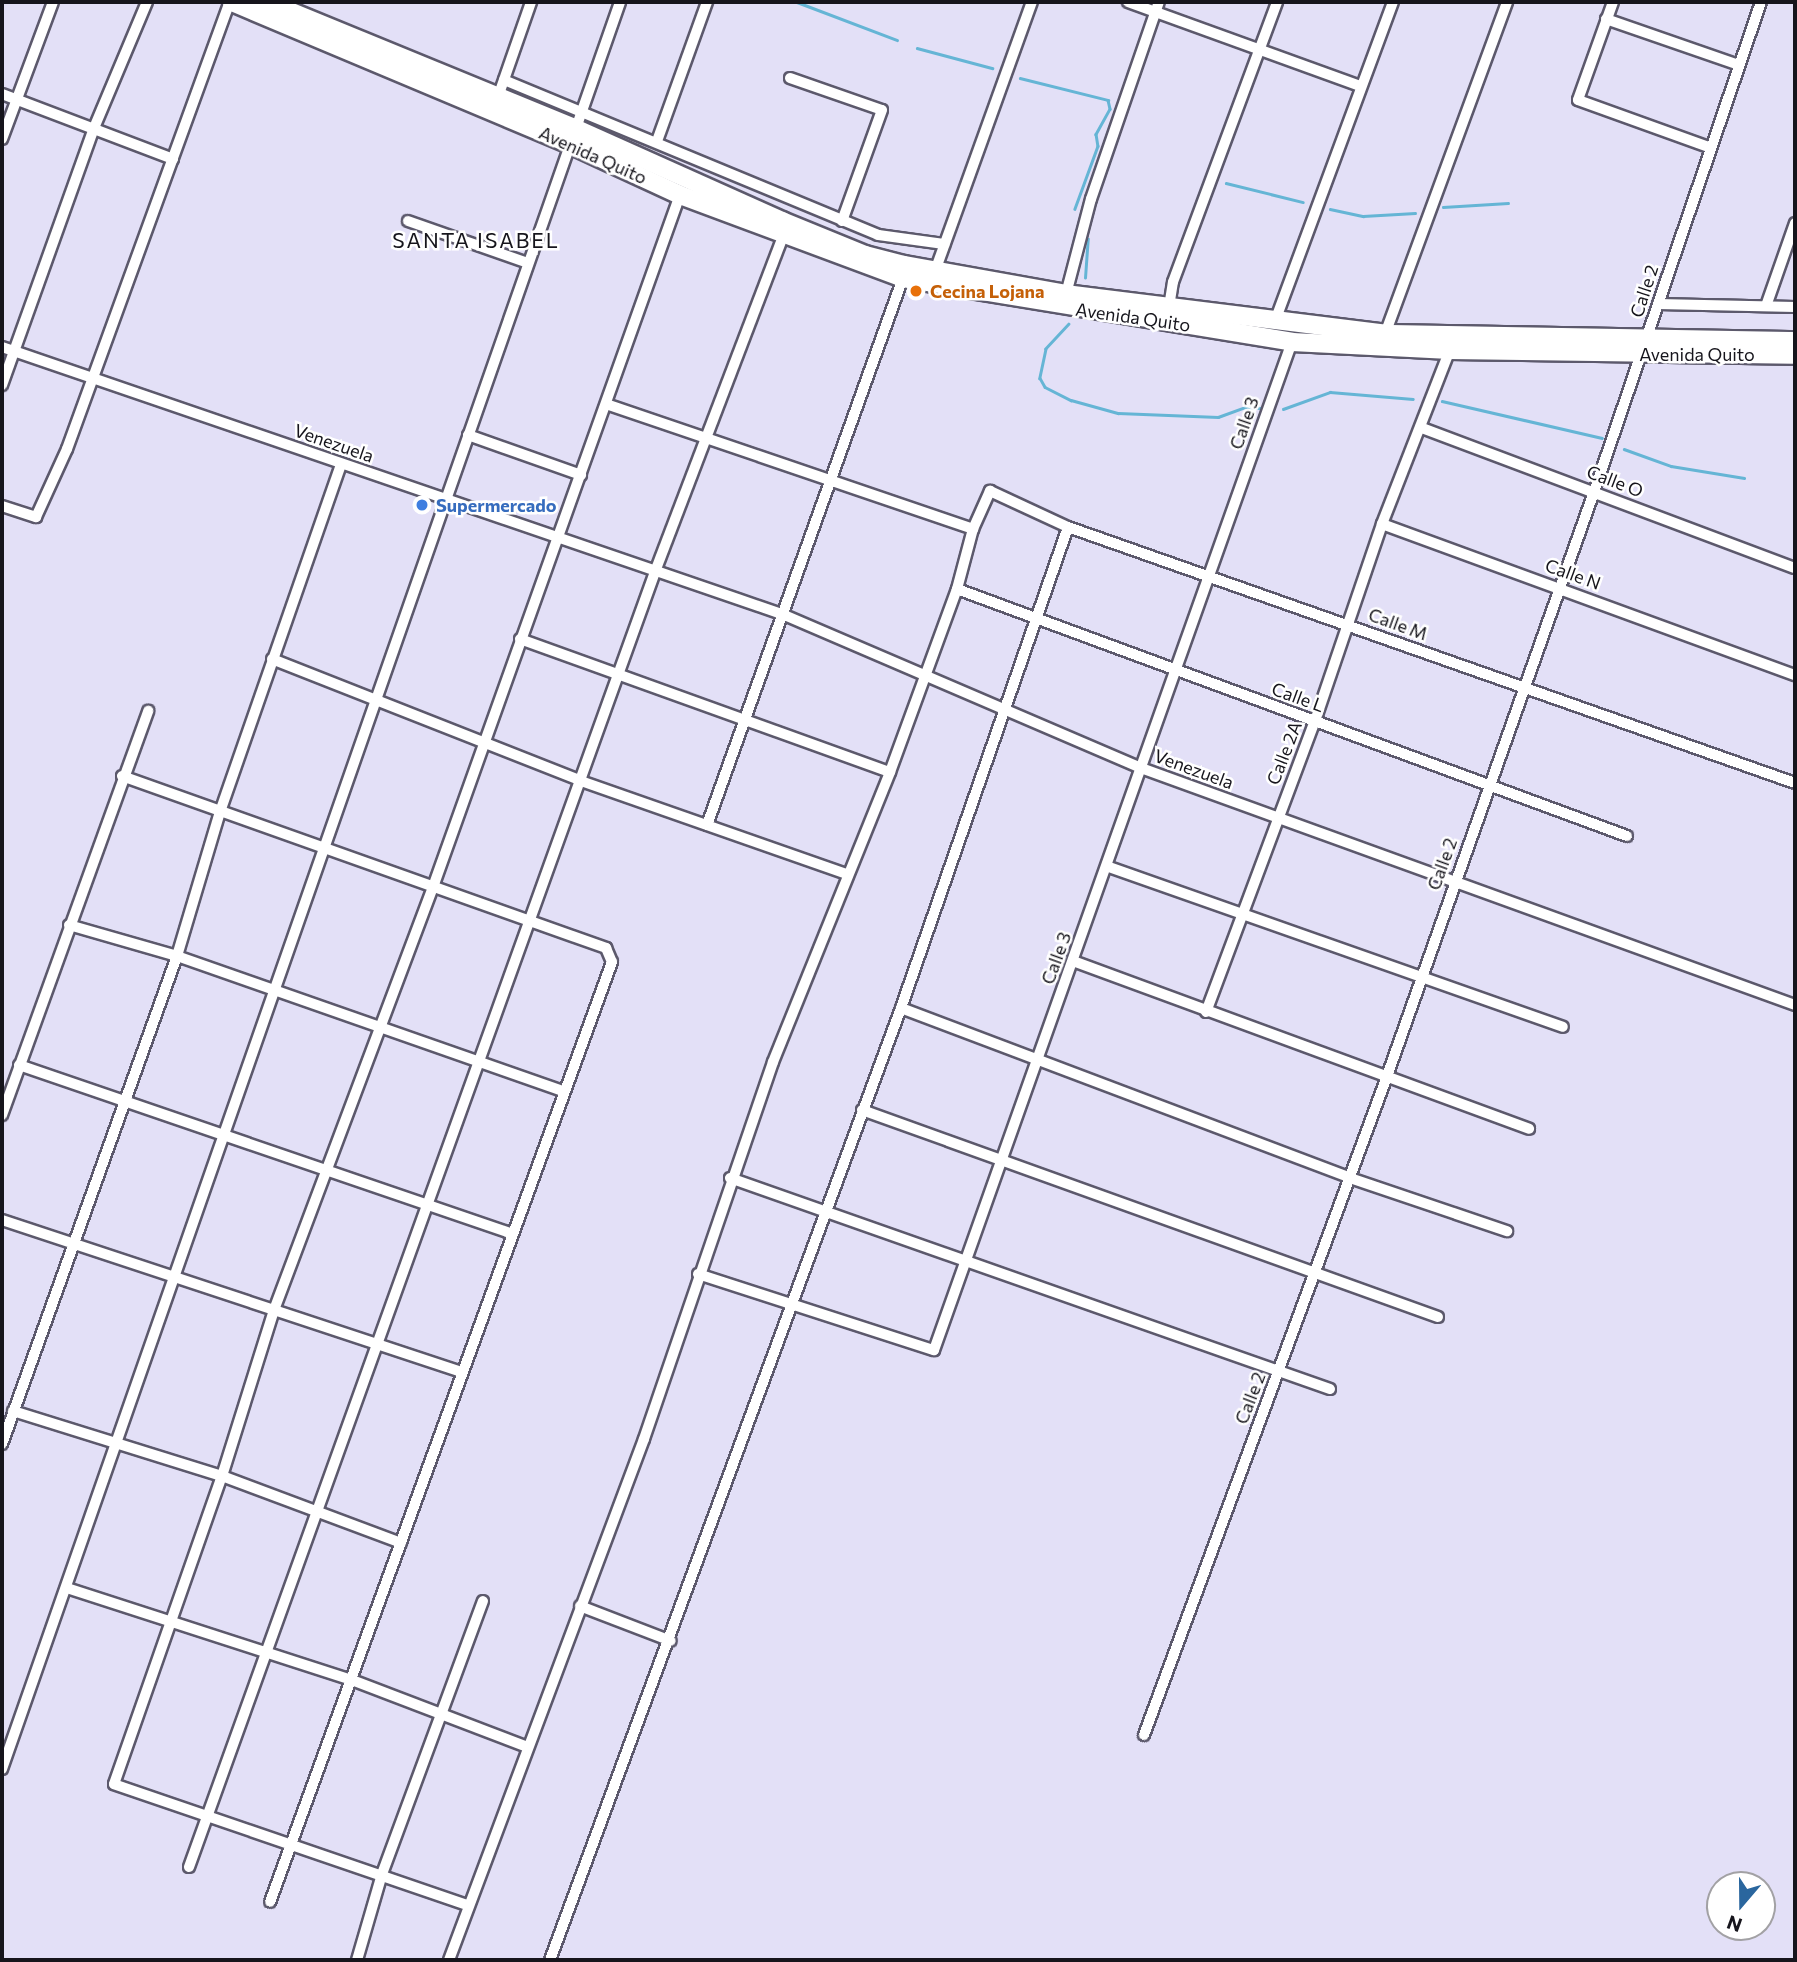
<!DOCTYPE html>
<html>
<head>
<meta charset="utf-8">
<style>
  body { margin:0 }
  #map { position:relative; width:1797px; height:1962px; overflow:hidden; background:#e3e0f7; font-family:Commissioner,sans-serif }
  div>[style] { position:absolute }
  .stream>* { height:2.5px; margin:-1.25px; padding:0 1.25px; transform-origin:1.25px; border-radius:1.25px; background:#65b5d5 }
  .roads { filter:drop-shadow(2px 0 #5c596c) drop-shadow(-2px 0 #5c596c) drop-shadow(0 2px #5c596c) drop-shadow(0 -2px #5c596c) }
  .minor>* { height:10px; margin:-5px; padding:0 5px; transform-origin:5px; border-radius:5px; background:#fff }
  .trunk>* { height:18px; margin:-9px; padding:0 9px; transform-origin:9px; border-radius:9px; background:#fff }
  .dots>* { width:19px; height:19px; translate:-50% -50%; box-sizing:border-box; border:4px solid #fff; border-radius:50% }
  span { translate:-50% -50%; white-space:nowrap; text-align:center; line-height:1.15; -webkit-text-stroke:5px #fff; paint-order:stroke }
  .street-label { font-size:18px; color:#16151c }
  .food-label { font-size:18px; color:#c56008; font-weight:700 }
  .left { translate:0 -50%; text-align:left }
  .shop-label { font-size:18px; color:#366cbe; font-weight:700 }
  .quarter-label { font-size:21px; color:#16151c; letter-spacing:2px }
  .frame { position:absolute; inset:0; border:4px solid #16151c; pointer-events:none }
  .north { position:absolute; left:1706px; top:1871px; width:70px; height:70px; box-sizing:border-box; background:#fff; border:2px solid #a2a1a4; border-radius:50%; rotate:200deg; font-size:19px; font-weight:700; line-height:28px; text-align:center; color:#16151c }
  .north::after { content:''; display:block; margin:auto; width:24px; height:32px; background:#2a669e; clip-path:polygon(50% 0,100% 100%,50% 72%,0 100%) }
</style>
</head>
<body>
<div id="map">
  <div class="stream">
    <i style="left:797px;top:2px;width:107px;rotate:20.8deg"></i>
    <i style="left:917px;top:48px;width:78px;rotate:14.9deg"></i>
    <i style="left:1020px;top:78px;width:91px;rotate:14deg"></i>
    <i style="left:1108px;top:100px;width:9px;rotate:77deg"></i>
    <i style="left:1110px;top:109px;width:29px;rotate:119deg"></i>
    <i style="left:1096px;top:134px;width:12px;rotate:81deg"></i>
    <i style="left:1098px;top:146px;width:67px;rotate:110.1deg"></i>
    <i style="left:1226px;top:183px;width:79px;rotate:13.9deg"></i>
    <i style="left:1443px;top:207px;width:65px;rotate:-3.5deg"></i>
    <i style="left:1330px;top:209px;width:34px;rotate:12deg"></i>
    <i style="left:1363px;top:216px;width:52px;rotate:-3.3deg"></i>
    <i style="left:1085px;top:278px;width:39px;rotate:-86deg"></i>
    <i style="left:1069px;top:324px;width:34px;rotate:133deg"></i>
    <i style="left:1046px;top:349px;width:30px;rotate:102deg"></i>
    <i style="left:1040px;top:378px;width:10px;rotate:61deg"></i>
    <i style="left:1045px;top:387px;width:29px;rotate:27deg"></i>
    <i style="left:1071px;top:400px;width:49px;rotate:15.5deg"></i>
    <i style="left:1118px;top:413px;width:100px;rotate:2.3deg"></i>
    <i style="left:1218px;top:417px;width:29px;rotate:-20deg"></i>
    <i style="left:1245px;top:407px;width:15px;rotate:4deg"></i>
    <i style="left:1442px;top:401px;width:164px;rotate:13deg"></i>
    <i style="left:1283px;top:409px;width:50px;rotate:-19.9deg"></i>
    <i style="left:1330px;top:392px;width:83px;rotate:4.8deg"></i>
    <i style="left:1624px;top:449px;width:50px;rotate:19.9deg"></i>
    <i style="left:1671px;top:466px;width:74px;rotate:9.3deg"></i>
  </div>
  <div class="roads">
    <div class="minor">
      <i style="left:1128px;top:2px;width:247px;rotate:19.9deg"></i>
      <i style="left:1613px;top:2px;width:104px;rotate:109.7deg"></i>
      <i style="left:1578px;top:100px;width:141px;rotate:19.8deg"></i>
      <i style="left:1606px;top:19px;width:141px;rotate:19.1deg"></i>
      <i style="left:790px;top:78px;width:97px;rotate:19.2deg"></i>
      <i style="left:882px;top:110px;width:118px;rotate:109.8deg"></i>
      <i style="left:504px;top:80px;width:405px;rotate:22.5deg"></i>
      <i style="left:878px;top:235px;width:67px;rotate:7.8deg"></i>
      <i style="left:2px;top:94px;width:183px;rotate:20.8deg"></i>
      <i style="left:498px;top:97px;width:101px;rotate:-70.8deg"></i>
      <i style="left:2px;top:139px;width:146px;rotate:-69.6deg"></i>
      <i style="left:657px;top:141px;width:148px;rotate:-70.2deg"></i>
      <i style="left:408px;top:221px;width:127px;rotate:19.3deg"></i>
      <i style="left:935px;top:271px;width:286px;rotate:-70.2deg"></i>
      <i style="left:1066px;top:294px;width:98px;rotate:-75.3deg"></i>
      <i style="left:1091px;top:199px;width:208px;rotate:-71deg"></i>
      <i style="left:1658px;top:304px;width:137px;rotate:1.3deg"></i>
      <i style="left:1766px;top:306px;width:88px;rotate:-70.7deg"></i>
      <i style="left:1169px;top:307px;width:25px;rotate:-81deg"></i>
      <i style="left:1173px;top:282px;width:299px;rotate:-69.6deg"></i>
      <i style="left:1275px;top:321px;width:340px;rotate:-69.7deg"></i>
      <i style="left:1385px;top:334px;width:354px;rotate:-69.8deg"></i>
      <i style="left:2px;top:347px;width:824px;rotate:18.9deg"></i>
      <i style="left:782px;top:614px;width:391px;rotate:23.2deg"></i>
      <i style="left:1141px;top:768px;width:696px;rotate:19.92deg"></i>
      <i style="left:2px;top:385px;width:273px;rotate:-70.3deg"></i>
      <i style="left:94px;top:128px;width:137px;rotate:-67.2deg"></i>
      <i style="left:606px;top:404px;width:388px;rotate:18.8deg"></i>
      <i style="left:1422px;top:428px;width:398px;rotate:20.6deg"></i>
      <i style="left:468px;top:435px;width:120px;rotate:19.5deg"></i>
      <i style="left:2px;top:506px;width:36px;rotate:18deg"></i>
      <i style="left:36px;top:517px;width:75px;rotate:-65.5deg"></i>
      <i style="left:67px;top:449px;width:476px;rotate:-70deg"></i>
      <i style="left:1382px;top:524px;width:440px;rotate:20.1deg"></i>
      <i style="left:957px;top:589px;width:714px;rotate:20.24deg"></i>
      <i style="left:520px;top:639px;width:393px;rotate:19.8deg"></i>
      <i style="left:272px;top:659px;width:332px;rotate:21.5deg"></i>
      <i style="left:581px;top:781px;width:282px;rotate:19.3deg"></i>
      <i style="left:122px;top:776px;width:514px;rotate:19.56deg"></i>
      <i style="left:606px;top:948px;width:15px;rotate:67deg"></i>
      <i style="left:612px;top:962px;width:1000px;rotate:109.99deg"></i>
      <i style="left:707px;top:825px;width:581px;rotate:-70.29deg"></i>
      <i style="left:1109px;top:867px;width:481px;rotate:19.4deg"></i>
      <i style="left:69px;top:925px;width:112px;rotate:16deg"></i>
      <i style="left:177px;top:956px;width:409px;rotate:19.3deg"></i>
      <i style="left:1073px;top:961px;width:486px;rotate:20.2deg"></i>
      <i style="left:901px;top:1008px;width:480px;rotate:20.7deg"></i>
      <i style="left:1350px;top:1178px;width:166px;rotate:18.7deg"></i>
      <i style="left:1206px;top:1012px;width:311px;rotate:-69.5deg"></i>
      <i style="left:1315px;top:721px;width:208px;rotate:-71.2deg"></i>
      <i style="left:1382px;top:524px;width:187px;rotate:-68.7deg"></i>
      <i style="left:19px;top:1065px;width:522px;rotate:18.89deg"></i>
      <i style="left:862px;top:1110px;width:612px;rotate:19.77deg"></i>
      <i style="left:2px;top:1115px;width:430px;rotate:-70.1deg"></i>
      <i style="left:730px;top:1178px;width:636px;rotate:19.38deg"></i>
      <i style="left:2px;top:1220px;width:484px;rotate:18.3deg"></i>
      <i style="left:698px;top:1274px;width:248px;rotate:17.9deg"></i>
      <i style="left:934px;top:1350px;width:1070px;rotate:-70.45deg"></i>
      <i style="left:13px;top:1411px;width:219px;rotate:17.3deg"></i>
      <i style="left:222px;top:1476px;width:191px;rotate:20.5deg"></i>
      <i style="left:2px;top:1444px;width:518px;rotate:-70.27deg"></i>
      <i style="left:177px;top:956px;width:150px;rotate:-73.4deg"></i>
      <i style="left:220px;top:812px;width:367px;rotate:-70.8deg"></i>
      <i style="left:67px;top:1588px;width:299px;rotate:17.9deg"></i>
      <i style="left:352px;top:1680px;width:187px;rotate:20.9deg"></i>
      <i style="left:580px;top:1606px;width:97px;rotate:21deg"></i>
      <i style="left:1144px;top:1735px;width:699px;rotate:-69.75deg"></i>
      <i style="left:1386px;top:1079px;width:623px;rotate:-70.49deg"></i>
      <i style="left:1594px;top:492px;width:518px;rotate:-71.18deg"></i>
      <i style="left:2px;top:1769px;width:1872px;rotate:-70.72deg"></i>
      <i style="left:189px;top:1867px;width:1379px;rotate:-70.21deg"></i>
      <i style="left:656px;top:569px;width:356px;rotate:-69.1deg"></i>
      <i style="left:467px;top:1905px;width:373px;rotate:-161.1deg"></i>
      <i style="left:114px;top:1784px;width:326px;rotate:-70.7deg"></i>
      <i style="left:222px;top:1476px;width:174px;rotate:-72.6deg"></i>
      <i style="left:274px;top:1310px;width:452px;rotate:-69.4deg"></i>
      <i style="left:433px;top:887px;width:735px;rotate:-70.36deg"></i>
      <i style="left:357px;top:1960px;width:90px;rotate:-73.8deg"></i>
      <i style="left:382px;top:1874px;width:291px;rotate:-69.7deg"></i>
      <i style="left:449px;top:1960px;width:556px;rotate:-69.48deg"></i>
      <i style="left:644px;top:1439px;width:398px;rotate:-71.1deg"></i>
      <i style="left:773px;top:1062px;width:313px;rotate:-68deg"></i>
      <i style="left:890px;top:772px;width:195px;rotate:-69.9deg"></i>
      <i style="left:957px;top:589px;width:62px;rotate:-75.1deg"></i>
      <i style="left:973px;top:529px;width:42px;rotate:-65.9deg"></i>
      <i style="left:990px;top:491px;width:86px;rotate:24.8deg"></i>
      <i style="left:1068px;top:527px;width:771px;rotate:19.4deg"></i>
      <i style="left:550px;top:1960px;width:1015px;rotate:-69.76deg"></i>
      <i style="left:901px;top:1008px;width:509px;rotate:-70.85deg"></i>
    </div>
    <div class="trunk">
      <i style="left:232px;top:2px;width:367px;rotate:22.8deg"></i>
      <i style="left:570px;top:144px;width:121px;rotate:24.9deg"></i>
      <i style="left:680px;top:195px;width:238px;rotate:20.4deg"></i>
      <i style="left:903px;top:278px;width:394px;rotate:9.3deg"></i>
      <i style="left:1292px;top:342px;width:158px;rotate:2.9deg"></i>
      <i style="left:1450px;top:350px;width:345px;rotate:0.8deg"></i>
      <i style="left:267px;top:2px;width:332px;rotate:22.3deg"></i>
      <i style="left:574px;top:128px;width:228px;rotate:24.1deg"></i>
      <i style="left:782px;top:221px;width:90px;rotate:22.3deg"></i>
      <i style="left:865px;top:255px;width:40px;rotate:14.4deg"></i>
      <i style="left:904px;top:265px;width:165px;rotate:10.1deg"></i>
      <i style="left:1066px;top:294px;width:321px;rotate:7.1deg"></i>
      <i style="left:1385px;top:334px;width:410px;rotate:1deg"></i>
    </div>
  </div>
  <div class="dots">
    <i style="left:916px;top:291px;background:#e8710a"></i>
    <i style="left:422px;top:505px;background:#3f7fe0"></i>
  </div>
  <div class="street-label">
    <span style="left:593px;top:155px;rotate:24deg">Avenida Quito</span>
    <span style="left:1644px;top:291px;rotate:-72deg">Calle 2</span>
    <span style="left:1133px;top:317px;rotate:8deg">Avenida Quito</span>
    <span style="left:1697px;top:354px">Avenida Quito</span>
    <span style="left:1244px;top:423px;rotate:-71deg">Calle 3</span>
    <span style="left:334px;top:443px;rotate:19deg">Venezuela</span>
    <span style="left:1615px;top:481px;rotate:21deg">Calle O</span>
    <span style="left:1573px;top:574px;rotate:20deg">Calle N</span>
    <span style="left:1398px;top:624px;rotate:20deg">Calle M</span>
    <span style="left:1298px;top:697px;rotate:20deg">Calle L</span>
    <span style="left:1284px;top:753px;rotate:-69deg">Calle 2A</span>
    <span style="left:1194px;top:769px;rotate:20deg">Venezuela</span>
    <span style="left:1442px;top:864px;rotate:-70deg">Calle 2</span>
    <span style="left:1056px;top:958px;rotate:-70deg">Calle 3</span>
    <span style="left:1250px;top:1398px;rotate:-69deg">Calle 2</span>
  </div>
  <div class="food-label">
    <span class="left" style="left:930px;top:291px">Cecina Lojana</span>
  </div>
  <div class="shop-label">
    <span class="left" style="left:436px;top:505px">Supermercado</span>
  </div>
  <div class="quarter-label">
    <span style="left:476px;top:240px">SANTA ISABEL</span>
  </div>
  <div class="frame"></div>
  <div class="north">N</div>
</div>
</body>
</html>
